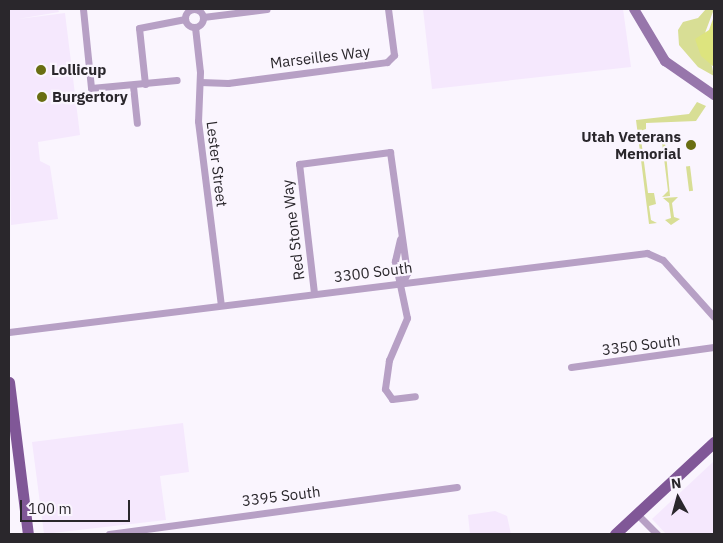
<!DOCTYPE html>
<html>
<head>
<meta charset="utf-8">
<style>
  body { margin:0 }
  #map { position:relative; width:723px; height:543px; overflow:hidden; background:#faf5fe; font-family:"IBM Plex Sans",sans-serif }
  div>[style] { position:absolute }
  .built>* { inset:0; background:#f5e8fd }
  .green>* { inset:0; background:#d8de95; transform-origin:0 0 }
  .water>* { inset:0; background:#dde47e }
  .street>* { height:7px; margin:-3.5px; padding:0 3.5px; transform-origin:3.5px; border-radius:3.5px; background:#b7a0c5 }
  .street>.ring { margin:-3.5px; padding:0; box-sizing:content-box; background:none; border:7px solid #b7a0c5; border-radius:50% }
  .secondary>* { height:10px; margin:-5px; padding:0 5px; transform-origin:5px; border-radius:5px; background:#9776ab }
  .primary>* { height:11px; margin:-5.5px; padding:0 5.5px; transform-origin:5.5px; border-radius:5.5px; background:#805797 }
  .dots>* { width:14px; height:14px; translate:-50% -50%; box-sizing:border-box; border:2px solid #faf5fe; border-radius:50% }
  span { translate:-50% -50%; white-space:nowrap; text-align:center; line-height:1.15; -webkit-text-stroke:4.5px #faf5fe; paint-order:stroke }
  .street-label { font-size:15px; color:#2a272c }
  .poi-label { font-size:15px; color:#2a272c; font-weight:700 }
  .left { translate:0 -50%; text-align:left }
  .right { translate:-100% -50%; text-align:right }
  .frame { position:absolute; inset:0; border:10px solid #2a272c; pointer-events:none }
  .north { position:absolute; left:653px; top:473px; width:50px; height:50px; -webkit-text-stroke:4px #faf5fe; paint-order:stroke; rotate:353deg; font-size:14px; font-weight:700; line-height:20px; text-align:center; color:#2a272c }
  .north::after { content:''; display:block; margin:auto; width:18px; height:22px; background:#2a272c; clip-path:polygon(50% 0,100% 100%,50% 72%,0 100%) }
  .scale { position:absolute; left:20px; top:500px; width:110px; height:22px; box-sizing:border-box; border:2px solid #2a272c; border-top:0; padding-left:6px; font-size:15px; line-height:18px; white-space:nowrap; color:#2a272c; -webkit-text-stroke:4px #faf5fe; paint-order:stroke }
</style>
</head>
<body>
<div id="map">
  <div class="built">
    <i style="clip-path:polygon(9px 9px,58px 9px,59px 12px,18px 19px,65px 13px,80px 135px,38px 142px,40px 161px,50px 166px,58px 219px,11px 225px)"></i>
    <i style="clip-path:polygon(423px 9px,623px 9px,631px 67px,432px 89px)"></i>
    <i style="clip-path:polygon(183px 423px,189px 472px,160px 476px,166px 520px,44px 534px,32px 442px)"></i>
    <i style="clip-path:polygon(714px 461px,714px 534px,666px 534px,652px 519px)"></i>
    <i style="clip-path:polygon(495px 511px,507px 516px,511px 534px,470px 534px,468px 515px)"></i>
  </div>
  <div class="green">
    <i style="clip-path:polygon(706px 9px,714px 9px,705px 33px,714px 76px,698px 67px,679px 45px,678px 30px,683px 22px,698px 18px)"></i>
    <i style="clip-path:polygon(697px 102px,706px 106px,696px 121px,646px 123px,646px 129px,640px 131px,648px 193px,654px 193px,656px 204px,649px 206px,651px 220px,657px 223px,649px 224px,636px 120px,689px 114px)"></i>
    <i style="clip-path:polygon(664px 136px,670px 140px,665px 142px,670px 196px,662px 197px,668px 191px,662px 142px,656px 141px)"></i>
    <i style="left:690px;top:166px;width:25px;height:4px;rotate:83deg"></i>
    <i style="clip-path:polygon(678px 197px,672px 203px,674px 217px,680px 219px,671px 225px,665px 220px,671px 218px,669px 203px,663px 198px)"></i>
  </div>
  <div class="water">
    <i style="clip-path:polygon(714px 16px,714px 67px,701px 56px,695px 39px,709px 30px)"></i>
  </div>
  <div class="street">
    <i style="left:83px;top:9px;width:79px;rotate:84.2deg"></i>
    <i style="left:91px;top:88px;width:86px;rotate:-5.3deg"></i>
    <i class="ring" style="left:185px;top:9px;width:11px;height:11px"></i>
    <i style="left:203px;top:17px;width:64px;rotate:-7.1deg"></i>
    <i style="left:195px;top:27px;width:45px;rotate:83.7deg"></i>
    <i style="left:200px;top:72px;width:49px;rotate:92.3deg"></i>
    <i style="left:198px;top:121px;width:185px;rotate:82.9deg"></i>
    <i style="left:200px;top:82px;width:28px;rotate:2deg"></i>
    <i style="left:228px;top:83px;width:160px;rotate:-7.5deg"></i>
    <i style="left:387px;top:62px;width:10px;rotate:-45deg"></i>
    <i style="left:394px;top:55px;width:46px;rotate:-97.4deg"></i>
    <i style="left:145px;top:84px;width:56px;rotate:-96.1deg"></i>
    <i style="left:139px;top:28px;width:47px;rotate:-11.1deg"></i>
    <i style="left:133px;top:86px;width:37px;rotate:84deg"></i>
    <i style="left:400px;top:239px;width:23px;rotate:103deg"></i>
    <i style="left:395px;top:261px;width:58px;rotate:78.1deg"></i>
    <i style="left:407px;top:318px;width:46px;rotate:113.2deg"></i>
    <i style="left:389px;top:360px;width:29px;rotate:98deg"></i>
    <i style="left:385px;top:389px;width:12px;rotate:55deg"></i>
    <i style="left:392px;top:399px;width:23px;rotate:-7deg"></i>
    <i style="left:314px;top:293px;width:130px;rotate:-96.6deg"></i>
    <i style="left:299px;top:164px;width:92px;rotate:-7.5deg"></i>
    <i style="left:390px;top:152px;width:122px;rotate:82deg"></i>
    <i style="left:407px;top:273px;width:10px;rotate:114deg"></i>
    <i style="left:9px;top:332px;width:643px;rotate:-7.06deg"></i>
    <i style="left:647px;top:253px;width:17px;rotate:24deg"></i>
    <i style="left:663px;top:260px;width:76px;rotate:48.2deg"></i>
    <i style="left:571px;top:367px;width:144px;rotate:-8deg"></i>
    <i style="left:636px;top:513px;width:30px;rotate:45deg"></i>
    <i style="left:109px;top:534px;width:351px;rotate:-7.7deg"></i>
  </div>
  <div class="secondary">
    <i style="left:634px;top:9px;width:61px;rotate:59.2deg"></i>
    <i style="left:665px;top:61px;width:60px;rotate:34.8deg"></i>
  </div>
  <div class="primary">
    <i style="left:9px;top:382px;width:153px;rotate:82.9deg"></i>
    <i style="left:615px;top:534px;width:135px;rotate:-42.9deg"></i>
  </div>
  <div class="dots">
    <i style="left:41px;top:70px;background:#696e12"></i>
    <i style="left:42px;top:97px;background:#696e12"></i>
    <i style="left:691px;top:145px;background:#696e12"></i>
  </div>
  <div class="street-label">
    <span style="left:320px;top:57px;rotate:-7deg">Marseilles Way</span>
    <span style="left:217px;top:164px;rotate:83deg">Lester Street</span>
    <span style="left:293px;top:230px;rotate:-97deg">Red Stone Way</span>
    <span style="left:373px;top:272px;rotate:-7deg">3300 South</span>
    <span style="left:641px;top:345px;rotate:-7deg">3350 South</span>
    <span style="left:281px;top:496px;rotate:-7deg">3395 South</span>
  </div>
  <div class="poi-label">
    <span class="left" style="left:51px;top:70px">Lollicup</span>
    <span class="left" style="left:52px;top:97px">Burgertory</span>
    <span class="right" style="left:681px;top:145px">Utah Veterans<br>Memorial</span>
  </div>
  <div class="frame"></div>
  <div class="north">N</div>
  <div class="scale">100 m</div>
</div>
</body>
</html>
